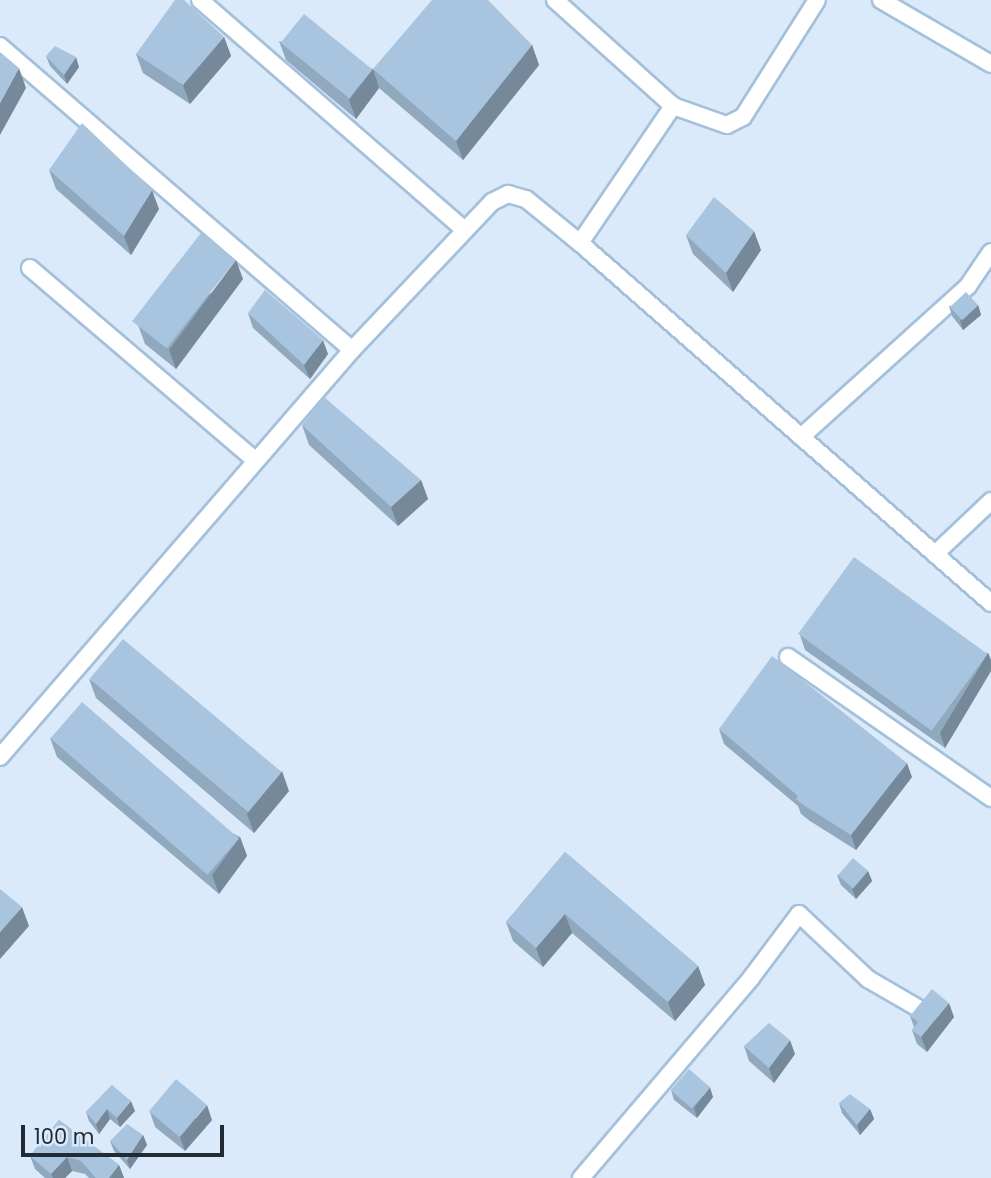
<!DOCTYPE html>
<html>
<head>
<meta charset="utf-8">
<style>
  body { margin:0 }
  #map { position:relative; width:991px; height:1178px; overflow:hidden; background:#daeafb; font-family:Poppins,sans-serif }
  div>[style] { position:absolute }
  .roads { filter:drop-shadow(2px 0 #a5c0da) drop-shadow(-2px 0 #a5c0da) drop-shadow(0 2px #a5c0da) drop-shadow(0 -2px #a5c0da) }
  .minor>* { height:16px; margin:-8px; padding:0 8px; transform-origin:8px; border-radius:8px; background:#fff }
  .wall>* { inset:0; background:#91a9bf }
  .shaded-wall>* { inset:0; background:#76899b }
  .building>* { inset:0; background:#a9c4de; transform-origin:0 0 }
  span { translate:-50% -50%; white-space:nowrap; text-align:center; line-height:1.15; -webkit-text-stroke:5px #daeafb; paint-order:stroke }
  .scale { position:absolute; left:21px; top:1125px; width:203px; height:32px; box-sizing:border-box; border:4px solid #212b35; border-top:0; padding-left:9px; font-size:21px; line-height:24px; white-space:nowrap; color:#212b35; -webkit-text-stroke:5px #daeafb; paint-order:stroke }
</style>
</head>
<body>
<div id="map">
  <div class="roads">
    <div class="minor">
      <i style="left:200px;top:0;width:351px;rotate:41deg"></i>
      <i style="left:555px;top:0;width:159px;rotate:41.9deg"></i>
      <i style="left:673px;top:106px;width:57px;rotate:19.4deg"></i>
      <i style="left:727px;top:125px;width:18px;rotate:-27deg"></i>
      <i style="left:743px;top:117px;width:138px;rotate:-57.7deg"></i>
      <i style="left:881px;top:0;width:127px;rotate:30.2deg"></i>
      <i style="left:0;top:46px;width:465px;rotate:40.8deg"></i>
      <i style="left:580px;top:243px;width:166px;rotate:-55.8deg"></i>
      <i style="left:30px;top:268px;width:297px;rotate:40.5deg"></i>
      <i style="left:801px;top:437px;width:225px;rotate:-42.1deg"></i>
      <i style="left:968px;top:286px;width:41px;rotate:-55.9deg"></i>
      <i style="left:935px;top:554px;width:77px;rotate:-43.4deg"></i>
      <i style="left:788px;top:657px;width:247px;rotate:34.8deg"></i>
      <i style="left:0;top:757px;width:538px;rotate:-49.14deg"></i>
      <i style="left:352px;top:350px;width:204px;rotate:-46.6deg"></i>
      <i style="left:492px;top:202px;width:18px;rotate:-27deg"></i>
      <i style="left:508px;top:194px;width:19px;rotate:16deg"></i>
      <i style="left:526px;top:199px;width:70px;rotate:39.2deg"></i>
      <i style="left:580px;top:243px;width:546px;rotate:41.22deg"></i>
      <i style="left:581px;top:1178px;width:262px;rotate:-49.6deg"></i>
      <i style="left:751px;top:978px;width:80px;rotate:-53.1deg"></i>
      <i style="left:799px;top:914px;width:95px;rotate:43.3deg"></i>
      <i style="left:868px;top:979px;width:58px;rotate:30.1deg"></i>
    </div>
  </div>
  <div class="wall">
    <i style="clip-path:polygon(224px 37px,231px 56px,190px 104px,143px 73px,136px 54px)"></i>
    <i style="clip-path:polygon(279px 41px,373px 69px,532px 45px,539px 65px,463px 160px,379px 88px,356px 119px,286px 60px)"></i>
    <i style="clip-path:polygon(46px 56px,79px 67px,67px 84px,50px 66px)"></i>
    <i style="clip-path:polygon(49px 170px,159px 209px,131px 255px,56px 189px)"></i>
    <i style="clip-path:polygon(686px 235px,761px 250px,733px 292px,693px 254px)"></i>
    <i style="clip-path:polygon(243px 279px,176px 369px,145px 344px,138px 325px)"></i>
    <i style="clip-path:polygon(978px 305px,981px 315px,963px 330px,952px 316px,949px 306px)"></i>
    <i style="clip-path:polygon(248px 313px,328px 354px,310px 379px,253px 328px)"></i>
    <i style="clip-path:polygon(302px 425px,421px 480px,428px 499px,398px 526px,309px 445px)"></i>
    <i style="clip-path:polygon(800px 635px,988px 653px,991px 660px,991px 671px,945px 748px,805px 650px)"></i>
    <i style="clip-path:polygon(89px 679px,289px 791px,254px 833px,96px 698px)"></i>
    <i style="clip-path:polygon(719px 729px,912px 777px,856px 850px,810px 821px,801px 814px,798px 806px,724px 744px)"></i>
    <i style="clip-path:polygon(50px 738px,240px 837px,247px 856px,219px 894px,57px 757px)"></i>
    <i style="clip-path:polygon(565px 852px,698px 966px,705px 985px,675px 1021px,572px 933px,543px 967px,513px 941px,506px 922px)"></i>
    <i style="clip-path:polygon(868px 871px,872px 881px,856px 899px,841px 885px,837px 875px)"></i>
    <i style="clip-path:polygon(910px 1016px,954px 1017px,927px 1052px,917px 1044px,912px 1030px,914px 1027px)"></i>
    <i style="clip-path:polygon(744px 1046px,795px 1054px,774px 1083px,749px 1061px)"></i>
    <i style="clip-path:polygon(112px 1085px,135px 1111px,120px 1127px,110px 1119px,99px 1134px,89px 1121px,86px 1112px)"></i>
    <i style="clip-path:polygon(671px 1090px,713px 1097px,697px 1118px,674px 1100px)"></i>
    <i style="clip-path:polygon(839px 1103px,870px 1109px,874px 1119px,860px 1135px,842px 1113px)"></i>
    <i style="clip-path:polygon(150px 1112px,212px 1120px,185px 1151px,155px 1127px)"></i>
    <i style="clip-path:polygon(59px 1120px,119px 1165px,124px 1178px,89px 1178px,85px 1174px,72px 1171px,65px 1178px,45px 1178px,35px 1169px,30px 1156px)"></i>
    <i style="clip-path:polygon(143px 1135px,147px 1145px,130px 1169px,114px 1151px,110px 1141px)"></i>
  </div>
  <div class="shaded-wall">
    <i style="clip-path:polygon(224px 37px,231px 56px,190px 104px,183px 85px)"></i>
    <i style="clip-path:polygon(532px 45px,539px 65px,463px 160px,456px 141px)"></i>
    <i style="clip-path:polygon(76px 57px,79px 67px,67px 84px,64px 75px)"></i>
    <i style="clip-path:polygon(19px 68px,26px 88px,0 135px,0 103px)"></i>
    <i style="clip-path:polygon(373px 69px,379px 88px,356px 119px,349px 100px)"></i>
    <i style="clip-path:polygon(152px 190px,159px 209px,131px 255px,124px 236px)"></i>
    <i style="clip-path:polygon(754px 231px,761px 250px,733px 292px,726px 273px)"></i>
    <i style="clip-path:polygon(236px 260px,243px 279px,176px 369px,169px 350px)"></i>
    <i style="clip-path:polygon(978px 305px,981px 315px,963px 330px,960px 320px)"></i>
    <i style="clip-path:polygon(323px 340px,328px 354px,310px 379px,304px 365px)"></i>
    <i style="clip-path:polygon(421px 480px,428px 499px,398px 526px,391px 507px)"></i>
    <i style="clip-path:polygon(988px 653px,991px 660px,991px 671px,945px 748px,940px 733px)"></i>
    <i style="clip-path:polygon(907px 763px,912px 777px,856px 850px,851px 835px)"></i>
    <i style="clip-path:polygon(282px 771px,289px 791px,254px 833px,247px 814px)"></i>
    <i style="clip-path:polygon(240px 837px,247px 856px,219px 894px,212px 875px)"></i>
    <i style="clip-path:polygon(868px 871px,872px 881px,856px 899px,852px 889px)"></i>
    <i style="clip-path:polygon(22px 907px,29px 926px,0 959px,0 932px)"></i>
    <i style="clip-path:polygon(565px 914px,572px 933px,543px 967px,536px 948px)"></i>
    <i style="clip-path:polygon(698px 966px,705px 985px,675px 1021px,668px 1002px)"></i>
    <i style="clip-path:polygon(949px 1003px,954px 1017px,927px 1052px,921px 1037px)"></i>
    <i style="clip-path:polygon(790px 1040px,795px 1054px,774px 1083px,769px 1068px)"></i>
    <i style="clip-path:polygon(710px 1087px,713px 1097px,697px 1118px,694px 1108px)"></i>
    <i style="clip-path:polygon(131px 1101px,135px 1111px,120px 1127px,117px 1118px)"></i>
    <i style="clip-path:polygon(207px 1105px,212px 1120px,185px 1151px,180px 1137px)"></i>
    <i style="clip-path:polygon(107px 1109px,110px 1119px,99px 1134px,96px 1124px)"></i>
    <i style="clip-path:polygon(870px 1109px,874px 1119px,860px 1135px,857px 1125px)"></i>
    <i style="clip-path:polygon(143px 1135px,147px 1145px,130px 1169px,127px 1160px)"></i>
    <i style="clip-path:polygon(67px 1157px,72px 1171px,65px 1178px,53px 1178px,51px 1174px)"></i>
    <i style="clip-path:polygon(119px 1165px,124px 1178px,109px 1178px)"></i>
  </div>
  <div class="building">
    <i style="clip-path:polygon(175px 0,184px 0,224px 37px,183px 85px,136px 54px)"></i>
    <i style="clip-path:polygon(432px 0,488px 0,532px 45px,456px 141px,373px 69px)"></i>
    <i style="left:304px;top:14px;width:88px;height:37px;rotate:39deg"></i>
    <i style="clip-path:polygon(55px 46px,76px 57px,64px 75px,46px 56px)"></i>
    <i style="clip-path:polygon(0 52px,19px 68px,0 103px)"></i>
    <i style="clip-path:polygon(82px 123px,152px 190px,124px 236px,49px 170px)"></i>
    <i style="clip-path:polygon(714px 197px,754px 231px,726px 273px,686px 235px)"></i>
    <i style="left:201px;top:233px;width:44px;height:112px;rotate:38deg"></i>
    <i style="clip-path:polygon(265px 290px,323px 340px,304px 365px,248px 313px)"></i>
    <i style="left:966px;top:292px;width:18px;height:22px;rotate:47deg"></i>
    <i style="clip-path:polygon(324px 397px,421px 480px,391px 507px,302px 425px)"></i>
    <i style="left:854px;top:557px;width:165px;height:95px;rotate:36deg"></i>
    <i style="left:123px;top:639px;width:207px;height:52px;rotate:40deg"></i>
    <i style="clip-path:polygon(772px 656px,907px 763px,851px 835px,805px 806px,796px 799px,798px 796px,719px 729px)"></i>
    <i style="left:82px;top:702px;width:208px;height:48px;rotate:41deg"></i>
    <i style="clip-path:polygon(565px 852px,698px 966px,668px 1002px,565px 914px,536px 948px,506px 922px)"></i>
    <i style="left:853px;top:858px;width:20px;height:23px;rotate:41deg"></i>
    <i style="clip-path:polygon(0 889px,22px 907px,0 932px)"></i>
    <i style="clip-path:polygon(932px 989px,949px 1003px,921px 1037px,912px 1030px,918px 1022px,910px 1016px)"></i>
    <i style="clip-path:polygon(769px 1023px,790px 1040px,769px 1068px,744px 1046px)"></i>
    <i style="left:689px;top:1069px;width:28px;height:28px;rotate:41deg"></i>
    <i style="left:176px;top:1079px;width:40px;height:42px;rotate:40deg"></i>
    <i style="clip-path:polygon(112px 1085px,131px 1101px,117px 1118px,107px 1109px,96px 1124px,86px 1112px)"></i>
    <i style="clip-path:polygon(850px 1094px,870px 1109px,857px 1125px,839px 1103px)"></i>
    <i style="clip-path:polygon(59px 1120px,119px 1165px,109px 1178px,96px 1178px,81px 1161px,67px 1157px,51px 1174px,30px 1156px)"></i>
    <i style="clip-path:polygon(127px 1124px,143px 1135px,127px 1160px,110px 1141px)"></i>
  </div>
  <div class="scale">100 m</div>
</div>
</body>
</html>
